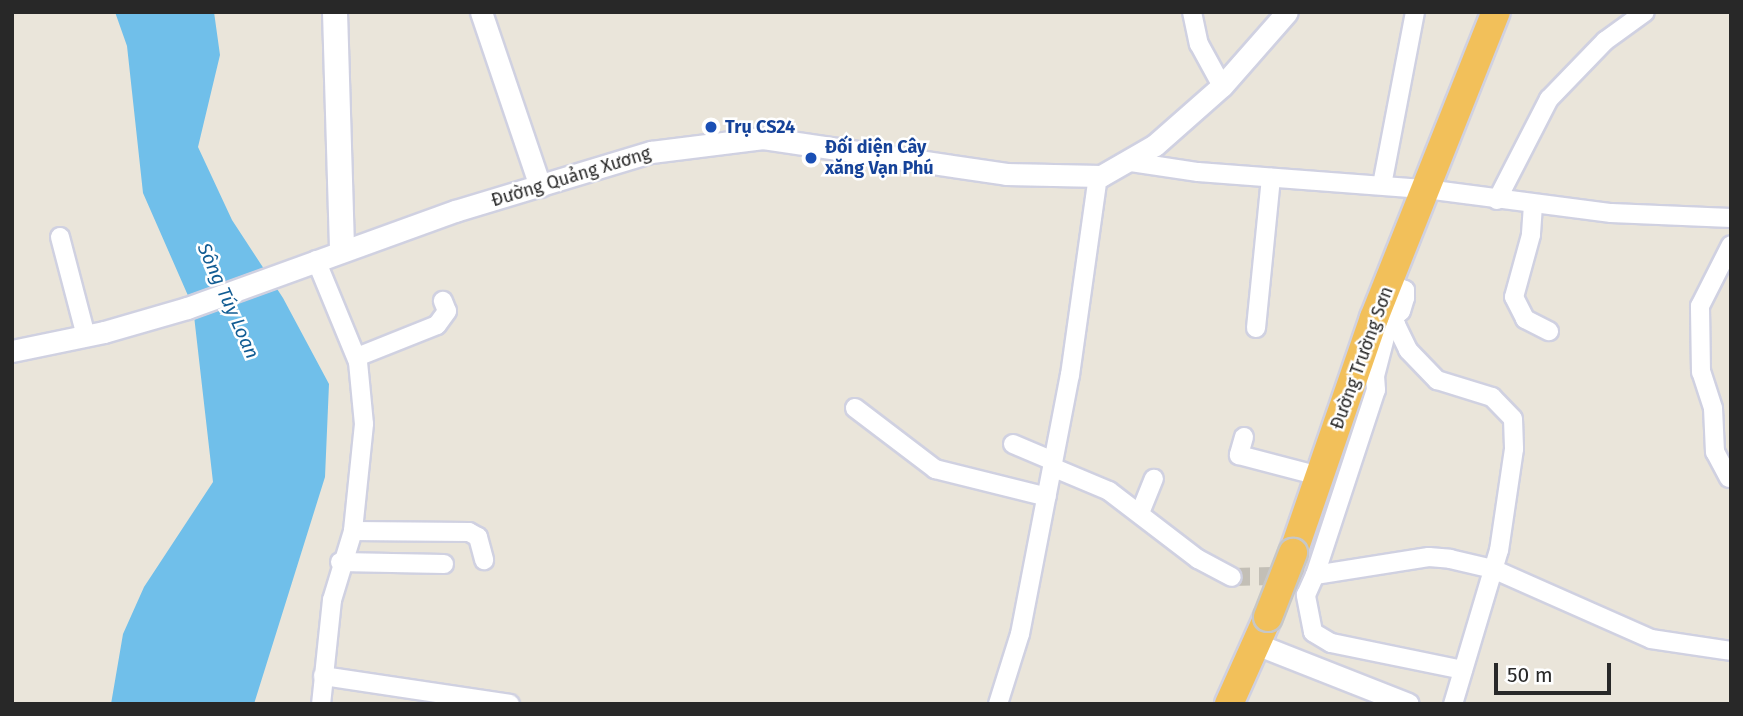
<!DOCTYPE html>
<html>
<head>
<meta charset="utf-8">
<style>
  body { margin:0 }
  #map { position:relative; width:1743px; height:716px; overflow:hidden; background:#eae5da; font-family:"Fira Sans",sans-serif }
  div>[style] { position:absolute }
  .water>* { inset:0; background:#70bfea }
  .minor-tunnel>* { height:18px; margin-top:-9px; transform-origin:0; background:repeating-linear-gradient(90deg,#c3bfb6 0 18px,transparent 0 27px) }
  .roads { filter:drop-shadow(2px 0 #d0d1e1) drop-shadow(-2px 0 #d0d1e1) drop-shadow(0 2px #d0d1e1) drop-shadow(0 -2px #d0d1e1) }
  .minor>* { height:18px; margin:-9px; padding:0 9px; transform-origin:9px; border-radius:9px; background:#fff }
  .tertiary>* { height:21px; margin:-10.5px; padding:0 10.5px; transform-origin:10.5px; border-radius:10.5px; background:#fff }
  .secondary>* { height:24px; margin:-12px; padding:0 12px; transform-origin:12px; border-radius:12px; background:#fff }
  .trunk>* { height:28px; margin:-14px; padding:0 14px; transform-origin:14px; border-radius:14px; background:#f2c05a }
  .bridges { filter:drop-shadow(2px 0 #c7c7c7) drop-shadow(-2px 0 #c7c7c7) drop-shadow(0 2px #c7c7c7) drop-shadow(0 -2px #c7c7c7) }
  .trunk-bridge>* { height:28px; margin:-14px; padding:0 14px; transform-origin:14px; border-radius:14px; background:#f2c05a }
  .dots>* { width:19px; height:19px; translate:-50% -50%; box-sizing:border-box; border:4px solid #fff; border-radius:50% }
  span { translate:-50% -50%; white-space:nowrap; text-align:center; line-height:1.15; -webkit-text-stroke:5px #fff; paint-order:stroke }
  .transit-label { font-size:18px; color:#164399; font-weight:700 }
  .left { translate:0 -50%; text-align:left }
  .street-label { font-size:18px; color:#282828 }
  .water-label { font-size:19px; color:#115c93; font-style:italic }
  .frame { position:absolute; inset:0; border:14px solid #282828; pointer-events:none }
  .scale { position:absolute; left:1494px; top:663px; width:117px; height:32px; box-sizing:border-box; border:4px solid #282828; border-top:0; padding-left:9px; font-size:21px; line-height:24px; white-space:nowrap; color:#282828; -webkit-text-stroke:5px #fff; paint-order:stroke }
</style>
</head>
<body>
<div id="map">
  <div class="water">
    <i style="clip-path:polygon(115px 12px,214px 12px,220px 55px,198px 147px,232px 220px,283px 298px,329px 384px,325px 477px,254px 704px,111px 704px,123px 634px,144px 587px,213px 482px,193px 307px,143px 193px,127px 46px)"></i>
  </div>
  <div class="minor-tunnel">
    <i style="left:1232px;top:577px;width:83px;rotate:-1.4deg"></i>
  </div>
  <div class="roads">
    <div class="minor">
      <i style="left:1192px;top:12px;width:33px;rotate:78deg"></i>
      <i style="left:1199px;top:44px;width:48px;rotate:61.3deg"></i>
      <i style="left:1131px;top:162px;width:68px;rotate:8.5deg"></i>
      <i style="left:1198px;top:172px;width:229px;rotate:4.3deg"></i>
      <i style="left:1426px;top:189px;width:187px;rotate:7.4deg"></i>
      <i style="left:1611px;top:213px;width:120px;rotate:2.4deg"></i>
      <i style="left:1382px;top:185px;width:176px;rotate:-79.2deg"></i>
      <i style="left:1497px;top:200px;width:114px;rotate:-62.8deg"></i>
      <i style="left:1549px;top:99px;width:81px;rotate:-46deg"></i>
      <i style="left:1605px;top:41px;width:49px;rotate:-35.9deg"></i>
      <i style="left:1533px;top:205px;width:30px;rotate:94deg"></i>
      <i style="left:1531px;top:235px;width:64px;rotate:105.3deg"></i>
      <i style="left:1514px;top:297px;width:25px;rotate:63deg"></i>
      <i style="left:1525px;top:319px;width:27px;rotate:27deg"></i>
      <i style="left:60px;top:237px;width:102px;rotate:75.3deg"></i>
      <i style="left:316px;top:260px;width:110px;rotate:67.6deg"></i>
      <i style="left:358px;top:362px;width:62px;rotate:84.5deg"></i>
      <i style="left:364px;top:424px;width:108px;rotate:95.9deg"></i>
      <i style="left:353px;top:531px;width:72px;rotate:106.9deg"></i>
      <i style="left:332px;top:600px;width:105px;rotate:96deg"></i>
      <i style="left:1389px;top:322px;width:8px;rotate:23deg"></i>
      <i style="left:1396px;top:325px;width:28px;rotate:64deg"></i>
      <i style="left:1408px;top:350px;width:42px;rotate:46deg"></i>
      <i style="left:1437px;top:380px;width:58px;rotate:17.2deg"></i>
      <i style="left:1492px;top:397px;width:30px;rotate:46deg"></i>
      <i style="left:1513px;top:419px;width:30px;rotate:88deg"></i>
      <i style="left:1514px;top:449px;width:102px;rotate:98.4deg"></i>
      <i style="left:1499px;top:550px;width:161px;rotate:106.6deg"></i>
      <i style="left:1256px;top:328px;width:151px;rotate:-84.3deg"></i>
      <i style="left:357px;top:357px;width:86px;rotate:-21.8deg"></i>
      <i style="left:437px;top:325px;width:17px;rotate:-54deg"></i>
      <i style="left:447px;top:311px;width:11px;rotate:-112deg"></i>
      <i style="left:855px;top:408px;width:101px;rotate:37.3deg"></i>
      <i style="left:935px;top:469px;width:115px;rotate:14deg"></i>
      <i style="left:1244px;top:437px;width:19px;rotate:106deg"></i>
      <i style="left:1239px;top:455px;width:83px;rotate:14.7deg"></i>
      <i style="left:1013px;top:444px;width:43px;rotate:23deg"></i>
      <i style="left:1052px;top:467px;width:62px;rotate:22.8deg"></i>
      <i style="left:1109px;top:491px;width:112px;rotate:37.4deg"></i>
      <i style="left:1198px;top:559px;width:38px;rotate:28deg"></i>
      <i style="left:1729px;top:478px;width:30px;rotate:-118deg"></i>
      <i style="left:1715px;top:452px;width:44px;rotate:-92.6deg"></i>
      <i style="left:1713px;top:408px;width:38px;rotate:-108deg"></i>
      <i style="left:1701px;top:372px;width:66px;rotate:-90.9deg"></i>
      <i style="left:1700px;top:306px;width:68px;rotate:-63.1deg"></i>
      <i style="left:1140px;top:513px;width:37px;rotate:-68deg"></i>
      <i style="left:353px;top:531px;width:116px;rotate:0.5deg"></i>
      <i style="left:469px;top:532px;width:10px;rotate:29deg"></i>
      <i style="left:478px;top:537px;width:24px;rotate:75deg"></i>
      <i style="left:340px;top:562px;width:104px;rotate:1.1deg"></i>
      <i style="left:1315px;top:575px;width:195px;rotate:-71.8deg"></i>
      <i style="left:1376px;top:390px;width:14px;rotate:-94deg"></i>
      <i style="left:1375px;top:376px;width:56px;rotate:-75.5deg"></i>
      <i style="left:1389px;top:322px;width:16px;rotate:-43deg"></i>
      <i style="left:1401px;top:311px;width:14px;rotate:-73deg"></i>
      <i style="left:1405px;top:298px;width:8px;rotate:-90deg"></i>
      <i style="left:1405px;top:290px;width:18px;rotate:-158deg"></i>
      <i style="left:1463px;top:670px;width:135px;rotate:-168.4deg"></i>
      <i style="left:1331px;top:643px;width:21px;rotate:-149deg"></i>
      <i style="left:1313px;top:632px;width:38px;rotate:-101deg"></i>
      <i style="left:1306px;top:595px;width:22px;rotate:-66deg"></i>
      <i style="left:1315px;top:575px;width:115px;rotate:-9deg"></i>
      <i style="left:1429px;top:557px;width:21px;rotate:5deg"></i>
      <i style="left:1450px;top:559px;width:44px;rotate:13.1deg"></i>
      <i style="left:1493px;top:569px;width:173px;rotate:23.9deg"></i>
      <i style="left:1651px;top:639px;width:81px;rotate:8.5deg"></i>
      <i style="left:323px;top:676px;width:189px;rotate:8.5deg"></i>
      <i style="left:998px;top:704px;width:73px;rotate:-72.6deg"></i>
      <i style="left:1020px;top:634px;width:264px;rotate:-79.1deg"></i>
      <i style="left:1070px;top:375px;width:201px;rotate:-82deg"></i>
    </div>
    <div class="tertiary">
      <i style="left:481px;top:12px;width:184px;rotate:71.3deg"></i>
      <i style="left:12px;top:351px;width:94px;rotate:-11.7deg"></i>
      <i style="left:104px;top:332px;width:86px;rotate:-16.1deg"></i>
      <i style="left:187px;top:308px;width:285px;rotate:-19.9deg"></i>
      <i style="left:455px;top:211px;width:205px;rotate:-16.8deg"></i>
      <i style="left:651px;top:152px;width:113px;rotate:-7.1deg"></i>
      <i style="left:763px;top:138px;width:246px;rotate:8.4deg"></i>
      <i style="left:1006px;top:174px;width:95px;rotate:1.2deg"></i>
      <i style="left:1101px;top:176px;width:62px;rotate:-29.9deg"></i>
      <i style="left:1155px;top:145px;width:89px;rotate:-41.4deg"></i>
      <i style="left:1222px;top:86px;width:98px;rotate:-48.7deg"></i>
      <i style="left:1256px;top:644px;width:163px;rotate:21.5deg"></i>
    </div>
    <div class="secondary">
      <i style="left:335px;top:12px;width:238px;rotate:88.3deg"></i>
    </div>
    <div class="trunk">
      <i style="left:1293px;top:553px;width:249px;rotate:-71deg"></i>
      <i style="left:1374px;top:318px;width:329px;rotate:-68.3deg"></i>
      <i style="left:1229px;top:704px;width:95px;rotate:-65.9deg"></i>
    </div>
  </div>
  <div class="bridges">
    <div class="trunk-bridge">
      <i style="left:1268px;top:617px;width:69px;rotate:-68.7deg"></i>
    </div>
  </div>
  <div class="dots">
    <i style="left:711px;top:127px;background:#1a4fb4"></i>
    <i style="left:811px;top:158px;background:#1a4fb4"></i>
  </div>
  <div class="transit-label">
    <span class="left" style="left:725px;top:127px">Trụ CS24</span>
    <span class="left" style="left:825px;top:158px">Đối diện Cây<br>xăng Vạn Phú</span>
  </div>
  <div class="street-label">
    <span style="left:571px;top:177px;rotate:-17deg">Đường Quảng Xương</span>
    <span style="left:1362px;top:358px;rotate:-70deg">Đường Trường Sơn</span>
  </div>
  <div class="water-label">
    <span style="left:228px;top:301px;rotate:66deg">Sông Túy Loan</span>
  </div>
  <div class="frame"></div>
  <div class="scale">50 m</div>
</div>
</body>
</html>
